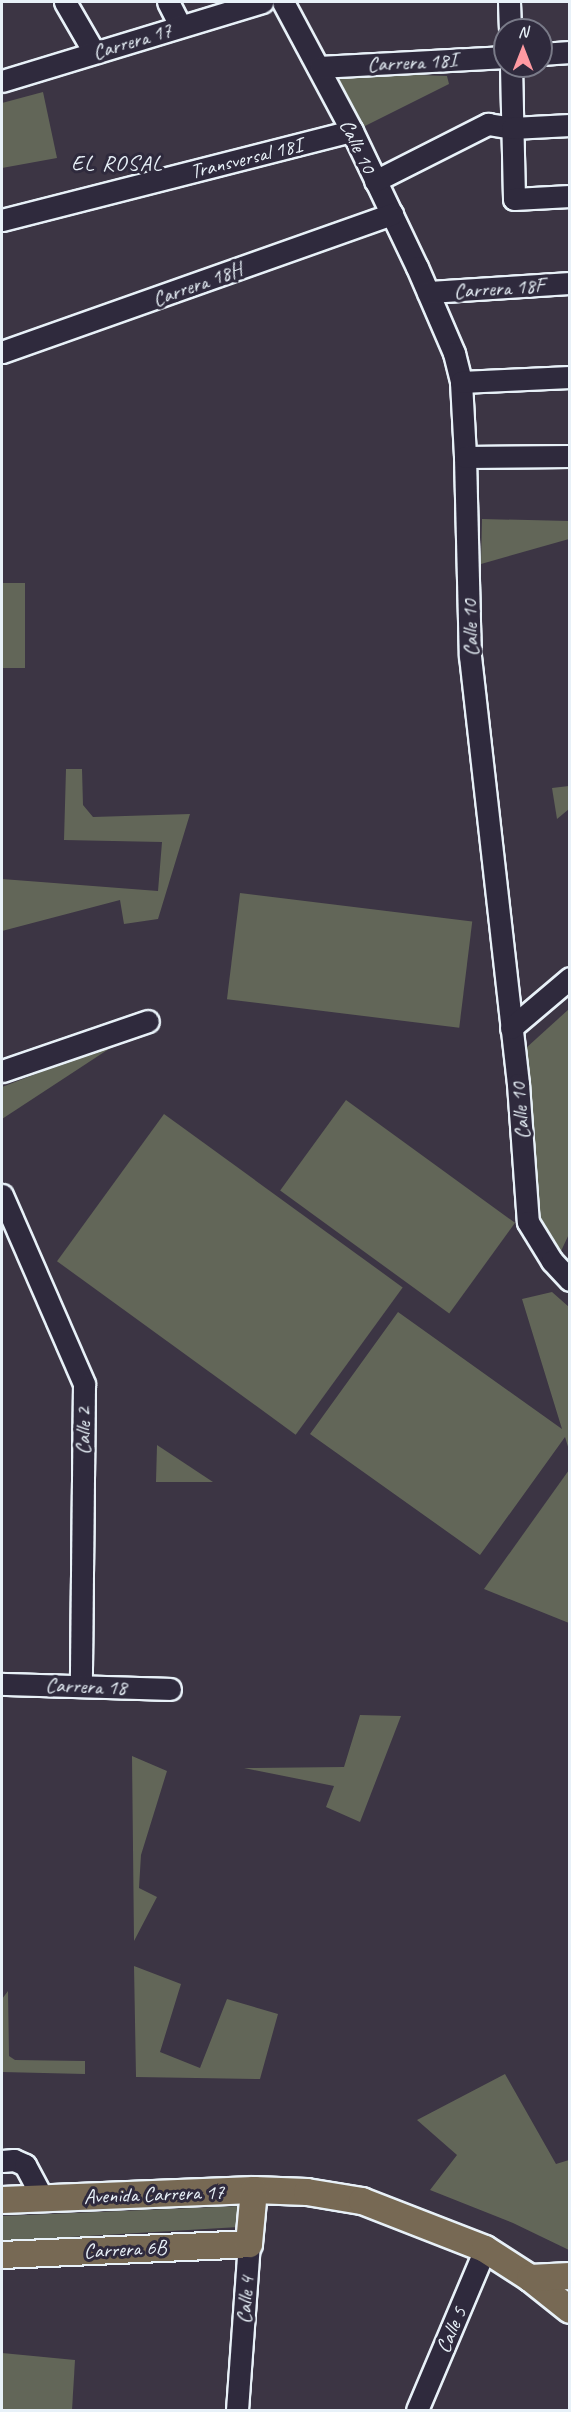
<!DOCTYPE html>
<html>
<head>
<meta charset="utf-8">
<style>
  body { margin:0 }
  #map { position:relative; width:571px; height:2412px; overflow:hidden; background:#3c3544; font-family:Caveat,sans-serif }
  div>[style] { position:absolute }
  .green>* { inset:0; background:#626658; transform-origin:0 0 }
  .roads { filter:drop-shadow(2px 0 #e8f1f8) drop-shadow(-2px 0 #e8f1f8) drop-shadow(0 2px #e8f1f8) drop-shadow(0 -2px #e8f1f8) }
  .minor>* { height:21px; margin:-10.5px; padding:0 10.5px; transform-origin:10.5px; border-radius:10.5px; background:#2f2a3d }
  .major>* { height:26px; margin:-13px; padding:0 13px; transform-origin:13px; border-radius:13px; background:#776954 }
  span { translate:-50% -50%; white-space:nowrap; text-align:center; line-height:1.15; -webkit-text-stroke:6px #2f2a3d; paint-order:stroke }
  .street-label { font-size:21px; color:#e8f1f8 }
  .neighbourhood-label { font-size:22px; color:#e8f1f8; letter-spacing:1.5px }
  .frame { position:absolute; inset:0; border:3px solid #e8f1f8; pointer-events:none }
  .north { position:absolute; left:493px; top:18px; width:60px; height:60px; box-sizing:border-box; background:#2f2a3d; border:2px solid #797a88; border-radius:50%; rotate:0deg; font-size:16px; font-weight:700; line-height:24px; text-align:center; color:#e8f1f8 }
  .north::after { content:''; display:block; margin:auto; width:21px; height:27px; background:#ff9aa2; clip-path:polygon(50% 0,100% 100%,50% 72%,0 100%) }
</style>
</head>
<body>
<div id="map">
  <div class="green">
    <i style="clip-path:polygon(332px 72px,447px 76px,449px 84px,363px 127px)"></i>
    <i style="clip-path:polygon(43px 92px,57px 158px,2px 168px,2px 103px)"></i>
    <i style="clip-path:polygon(482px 519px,569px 521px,569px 539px,481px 564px)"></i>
    <i style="left:2px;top:583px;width:23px;height:85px"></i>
    <i style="clip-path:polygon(66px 769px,82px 769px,83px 805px,93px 817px,190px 814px,158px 919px,124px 924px,120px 900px,2px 931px,2px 879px,158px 891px,162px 842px,64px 840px)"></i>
    <i style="clip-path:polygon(569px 786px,569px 809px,557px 819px,552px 788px)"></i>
    <i style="left:240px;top:893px;width:234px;height:107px;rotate:7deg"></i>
    <i style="clip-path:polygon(569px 1009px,569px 1234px,555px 1264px,534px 1219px,515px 1058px)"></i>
    <i style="clip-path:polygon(121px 1041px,2px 1119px,2px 1087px)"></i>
    <i style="left:346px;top:1100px;width:209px;height:112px;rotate:36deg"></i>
    <i style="left:164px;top:1114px;width:295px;height:182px;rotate:36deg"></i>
    <i style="clip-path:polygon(552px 1292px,569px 1307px,569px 1450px,565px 1437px,480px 1555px,310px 1434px,398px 1312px,562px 1429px,522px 1299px)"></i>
    <i style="clip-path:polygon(157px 1445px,213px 1482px,156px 1482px)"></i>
    <i style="clip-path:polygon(569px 1470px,569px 1623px,484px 1589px)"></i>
    <i style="clip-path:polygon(360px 1715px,401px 1716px,360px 1822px,326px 1807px,334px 1786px,244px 1768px,344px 1767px)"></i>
    <i style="clip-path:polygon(132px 1756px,167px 1771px,141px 1855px,139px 1888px,157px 1897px,134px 1941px)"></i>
    <i style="clip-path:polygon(134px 1966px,181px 1984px,160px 2052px,200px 2068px,227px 1999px,278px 2014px,260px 2079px,136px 2077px)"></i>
    <i style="clip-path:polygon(8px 1991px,9px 2056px,15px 2060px,85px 2061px,85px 2074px,2px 2072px,2px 1999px)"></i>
    <i style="clip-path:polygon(505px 2074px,556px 2164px,569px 2160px,569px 2250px,513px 2223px,430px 2190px,457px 2155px,417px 2120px)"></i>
    <i style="clip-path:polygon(240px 2206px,239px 2227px,2px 2241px,2px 2216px)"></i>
    <i style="clip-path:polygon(2px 2353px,75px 2360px,72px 2410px,2px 2410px)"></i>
  </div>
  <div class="roads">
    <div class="minor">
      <i style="left:65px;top:2px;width:58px;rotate:59.9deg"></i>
      <i style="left:168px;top:2px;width:27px;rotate:63deg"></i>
      <i style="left:283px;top:2px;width:146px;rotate:61.9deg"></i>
      <i style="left:352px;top:131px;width:151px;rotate:64.5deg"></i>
      <i style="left:417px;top:267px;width:94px;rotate:66.7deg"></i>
      <i style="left:454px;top:353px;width:30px;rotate:76deg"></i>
      <i style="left:461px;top:382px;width:75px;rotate:86.9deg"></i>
      <i style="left:465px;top:457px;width:199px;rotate:88.6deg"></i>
      <i style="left:470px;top:656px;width:431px;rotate:83.6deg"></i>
      <i style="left:518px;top:1084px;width:138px;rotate:85.9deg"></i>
      <i style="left:528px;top:1222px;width:46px;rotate:58.4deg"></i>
      <i style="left:552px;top:1261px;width:26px;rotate:47deg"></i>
      <i style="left:509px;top:2px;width:28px;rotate:88deg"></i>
      <i style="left:541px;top:54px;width:29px;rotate:-4deg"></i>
      <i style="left:511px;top:66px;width:133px;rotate:88.7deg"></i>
      <i style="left:514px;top:199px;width:56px;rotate:-3.1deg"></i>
      <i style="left:320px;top:67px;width:185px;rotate:-3.1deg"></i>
      <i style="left:2px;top:81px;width:272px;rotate:-16.9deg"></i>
      <i style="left:375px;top:181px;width:127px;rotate:-26.8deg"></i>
      <i style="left:488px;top:124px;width:24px;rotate:9deg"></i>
      <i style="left:512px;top:128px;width:58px;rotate:-3deg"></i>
      <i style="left:2px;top:220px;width:361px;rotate:-14.3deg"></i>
      <i style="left:428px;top:292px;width:142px;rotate:-3.6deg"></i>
      <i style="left:2px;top:352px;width:414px;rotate:-19.5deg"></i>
      <i style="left:461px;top:382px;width:109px;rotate:-2.6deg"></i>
      <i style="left:465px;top:457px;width:105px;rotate:-0.5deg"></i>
      <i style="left:511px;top:1028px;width:77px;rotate:-40.3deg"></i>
      <i style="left:2px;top:1071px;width:154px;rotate:-18.9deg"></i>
      <i style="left:2px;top:1195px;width:206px;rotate:66.5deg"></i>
      <i style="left:84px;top:1384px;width:300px;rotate:90.6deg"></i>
      <i style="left:2px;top:1684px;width:168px;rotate:1.7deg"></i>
      <i style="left:2px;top:2161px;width:12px;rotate:-5deg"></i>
      <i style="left:14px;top:2160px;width:12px;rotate:24deg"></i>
      <i style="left:25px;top:2165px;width:38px;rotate:62deg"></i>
      <i style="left:237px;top:2410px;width:166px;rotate:-85.9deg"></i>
      <i style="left:417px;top:2410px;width:175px;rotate:-67.1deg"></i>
    </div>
    <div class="major">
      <i style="left:2px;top:2200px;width:252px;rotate:-2.3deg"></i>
      <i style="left:254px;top:2190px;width:53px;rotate:2.2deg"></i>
      <i style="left:307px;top:2192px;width:56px;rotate:9.3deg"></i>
      <i style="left:362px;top:2201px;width:132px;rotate:21.3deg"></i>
      <i style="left:485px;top:2249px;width:54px;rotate:32.8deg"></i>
      <i style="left:530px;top:2278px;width:51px;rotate:38.7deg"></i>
      <i style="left:2px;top:2255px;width:247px;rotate:-2.5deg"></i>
      <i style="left:249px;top:2244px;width:54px;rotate:-84.7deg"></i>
      <i style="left:530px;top:2278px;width:40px;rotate:-2.9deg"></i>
    </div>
  </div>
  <div class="street-label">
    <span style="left:132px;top:41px;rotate:-17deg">Carrera 17</span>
    <span style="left:412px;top:62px;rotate:-3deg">Carrera 18I</span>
    <span style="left:358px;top:146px;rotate:64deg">Calle 10</span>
    <span style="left:246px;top:158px;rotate:-14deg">Transversal 18I</span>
    <span style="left:197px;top:284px;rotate:-20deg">Carrera 18H</span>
    <span style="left:499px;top:288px;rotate:-4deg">Carrera 18F</span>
    <span style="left:470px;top:628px;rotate:-92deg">Calle 10</span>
    <span style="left:520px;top:1111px;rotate:-95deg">Calle 10</span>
    <span style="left:83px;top:1431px;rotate:-89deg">Calle 2</span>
    <span style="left:86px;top:1686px;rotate:2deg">Carrera 18</span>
    <span style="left:154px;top:2194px;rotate:-2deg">Avenida Carrera 17</span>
    <span style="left:125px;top:2249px;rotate:-3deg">Carrera 6B</span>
    <span style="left:245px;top:2300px;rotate:-86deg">Calle 4</span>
    <span style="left:451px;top:2330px;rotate:-67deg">Calle 5</span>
  </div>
  <div class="neighbourhood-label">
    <span style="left:117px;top:164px">EL ROSAL</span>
  </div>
  <div class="frame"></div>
  <div class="north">N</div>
</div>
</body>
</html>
